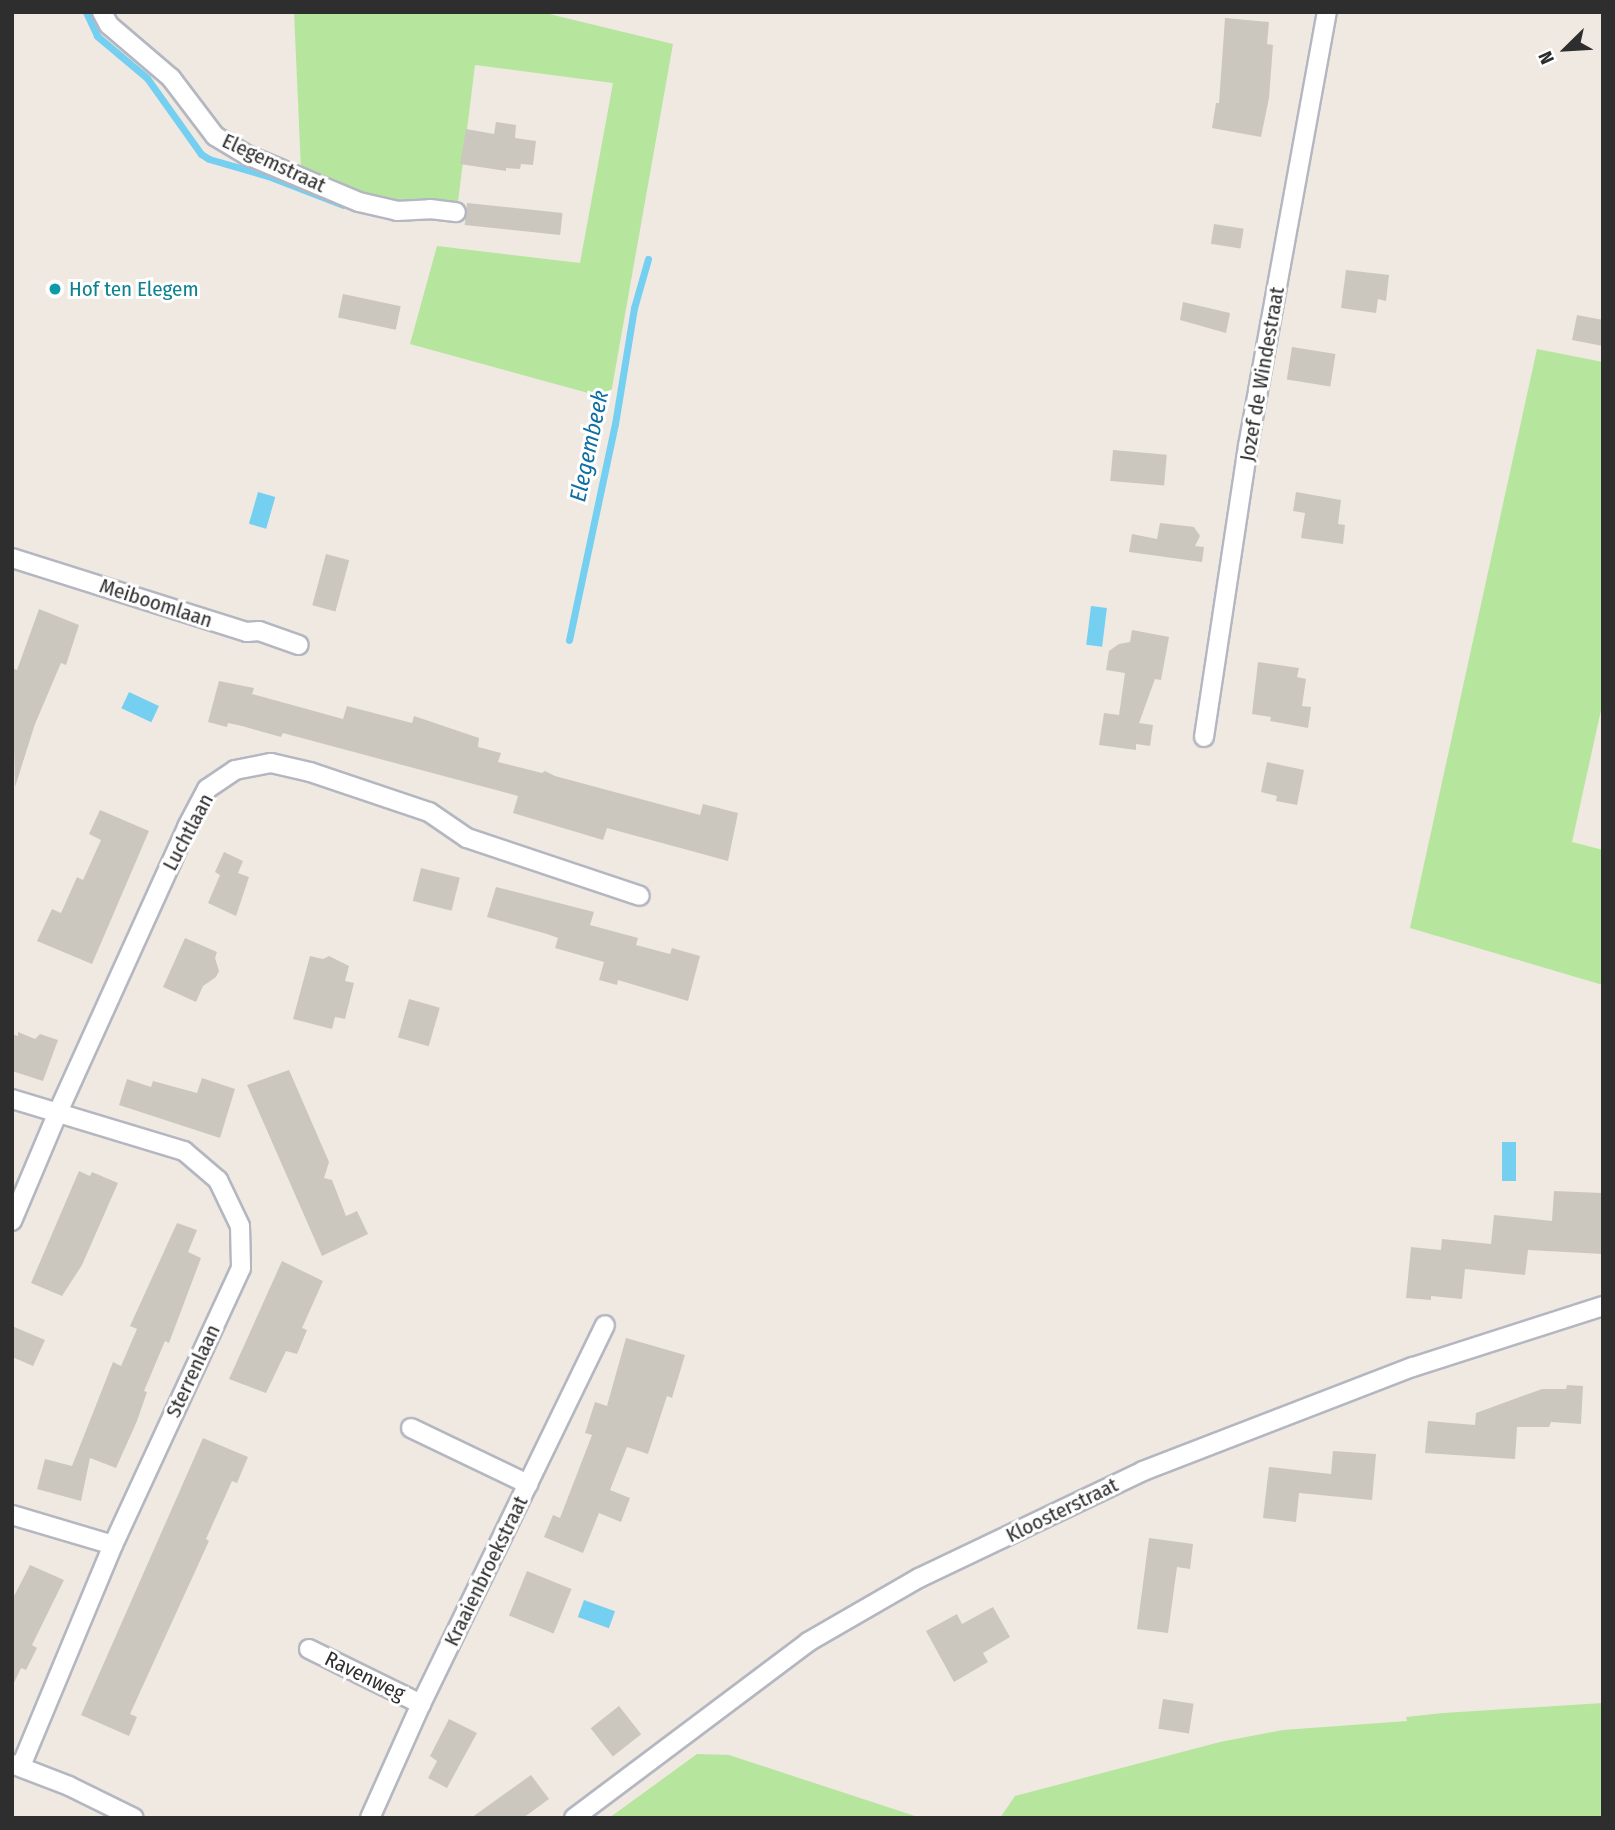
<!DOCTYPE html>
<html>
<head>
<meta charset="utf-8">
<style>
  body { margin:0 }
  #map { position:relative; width:1615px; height:1830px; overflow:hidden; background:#efe9e1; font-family:"Fira Sans Condensed",sans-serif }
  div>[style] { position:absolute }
  .green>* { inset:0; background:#b6e59e }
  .water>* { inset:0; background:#75cff0; transform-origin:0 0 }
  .stream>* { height:7px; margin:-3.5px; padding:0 3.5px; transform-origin:3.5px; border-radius:3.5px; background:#75cff0 }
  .building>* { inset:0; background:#cbc7bf; transform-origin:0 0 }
  .roads { filter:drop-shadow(2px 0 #b4b7c1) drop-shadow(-2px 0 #b4b7c1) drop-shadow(0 2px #b4b7c1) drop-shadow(0 -2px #b4b7c1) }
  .street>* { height:18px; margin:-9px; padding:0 9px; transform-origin:9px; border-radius:9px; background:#fff }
  .dots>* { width:19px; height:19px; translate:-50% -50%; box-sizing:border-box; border:4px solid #fff; border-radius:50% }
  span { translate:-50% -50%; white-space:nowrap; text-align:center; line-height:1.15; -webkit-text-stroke:6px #fff; paint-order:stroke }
  .street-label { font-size:21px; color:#2e2e2e }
  .culture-label { font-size:21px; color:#0d838f }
  .left { translate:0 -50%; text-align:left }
  .water-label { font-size:23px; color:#0d6fa3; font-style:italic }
  .frame { position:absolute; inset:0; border:14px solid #2e2e2e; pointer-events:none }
  .north { position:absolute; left:1531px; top:14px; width:70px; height:70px; -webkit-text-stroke:5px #fff; paint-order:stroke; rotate:246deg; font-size:19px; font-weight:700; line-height:28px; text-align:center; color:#2e2e2e }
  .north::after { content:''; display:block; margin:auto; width:24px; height:32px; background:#2e2e2e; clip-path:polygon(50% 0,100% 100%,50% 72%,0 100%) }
</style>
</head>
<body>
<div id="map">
  <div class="green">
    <i style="clip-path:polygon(294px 12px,541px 12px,673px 44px,610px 399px,410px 344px,437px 246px,580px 263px,613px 83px,475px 65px,458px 202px,430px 198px,398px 201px,363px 192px,301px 169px)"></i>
    <i style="clip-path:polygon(1537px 349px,1603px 362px,1603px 701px,1572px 842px,1603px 850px,1603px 985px,1410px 928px)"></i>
    <i style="clip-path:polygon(1603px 1703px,1603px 1818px,1000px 1818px,1015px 1796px,1220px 1742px,1283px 1730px,1407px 1721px,1406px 1717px,1443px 1713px)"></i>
    <i style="clip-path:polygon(697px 1754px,729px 1755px,921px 1818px,609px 1818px)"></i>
  </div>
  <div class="water">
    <i style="left:258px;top:492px;width:18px;height:33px;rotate:16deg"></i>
    <i style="left:1091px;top:606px;width:16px;height:39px;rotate:7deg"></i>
    <i style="left:129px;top:692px;width:33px;height:18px;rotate:25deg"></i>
    <i style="left:1502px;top:1142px;width:14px;height:39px"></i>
    <i style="left:584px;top:1600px;width:33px;height:18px;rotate:20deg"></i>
  </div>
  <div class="stream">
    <i style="left:86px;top:12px;width:26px;rotate:65deg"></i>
    <i style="left:97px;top:36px;width:65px;rotate:40deg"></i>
    <i style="left:147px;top:78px;width:93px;rotate:54.6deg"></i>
    <i style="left:201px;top:154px;width:9px;rotate:32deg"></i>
    <i style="left:209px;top:159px;width:61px;rotate:16.1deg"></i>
    <i style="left:268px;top:176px;width:80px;rotate:21.1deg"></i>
    <i style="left:569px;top:640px;width:221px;rotate:-78deg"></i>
    <i style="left:615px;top:424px;width:118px;rotate:-80.7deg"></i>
    <i style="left:634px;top:308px;width:51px;rotate:-74.1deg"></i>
  </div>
  <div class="building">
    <i style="clip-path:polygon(1225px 18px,1269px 22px,1267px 44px,1273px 45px,1269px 98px,1261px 137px,1212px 128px,1216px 103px,1219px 103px)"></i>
    <i style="clip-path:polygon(496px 122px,516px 125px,515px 138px,536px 141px,533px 165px,521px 164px,520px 169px,506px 168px,506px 171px,460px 164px,466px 129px,494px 134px)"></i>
    <i style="left:467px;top:203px;width:96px;height:22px;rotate:6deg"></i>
    <i style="left:1214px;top:224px;width:30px;height:20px;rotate:9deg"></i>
    <i style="clip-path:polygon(1346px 270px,1389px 275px,1386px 301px,1378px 299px,1376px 313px,1341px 308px)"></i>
    <i style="left:343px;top:294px;width:59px;height:24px;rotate:12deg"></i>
    <i style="clip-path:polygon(1183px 302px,1230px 313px,1226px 333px,1180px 320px)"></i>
    <i style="clip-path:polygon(1577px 315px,1603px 320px,1603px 346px,1572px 340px)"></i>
    <i style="left:1292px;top:347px;width:44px;height:33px;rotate:9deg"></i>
    <i style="left:1113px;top:450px;width:54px;height:31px;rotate:5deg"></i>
    <i style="clip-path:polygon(1296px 492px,1341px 500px,1338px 524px,1345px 525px,1343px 544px,1301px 538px,1305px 513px,1293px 511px)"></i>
    <i style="clip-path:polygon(1160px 523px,1194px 527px,1200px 536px,1195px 546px,1204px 547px,1202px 562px,1129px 552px,1132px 534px,1157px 539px)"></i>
    <i style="left:326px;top:554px;width:24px;height:53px;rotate:15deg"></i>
    <i style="clip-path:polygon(39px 609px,79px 625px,66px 665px,61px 663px,35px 724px,15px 787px,12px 668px,17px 670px)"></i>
    <i style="clip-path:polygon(1132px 630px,1169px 637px,1161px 680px,1155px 679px,1139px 723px,1153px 725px,1150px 746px,1136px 744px,1136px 750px,1099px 745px,1104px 713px,1119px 715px,1125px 673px,1106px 670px,1109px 651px,1119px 644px,1130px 642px)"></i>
    <i style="clip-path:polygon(1258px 662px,1299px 668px,1297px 677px,1306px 679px,1302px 706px,1311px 707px,1308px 728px,1270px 721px,1271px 717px,1252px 714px)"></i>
    <i style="clip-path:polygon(219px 681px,254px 688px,252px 694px,343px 719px,347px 706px,412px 723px,414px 716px,479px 738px,478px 747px,501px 753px,498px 762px,542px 773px,545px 771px,555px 776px,700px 815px,703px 804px,738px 813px,728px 861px,607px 828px,603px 840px,513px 813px,518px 796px,283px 733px,281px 737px,242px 726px,228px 723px,227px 727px,208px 722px)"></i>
    <i style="clip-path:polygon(1267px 762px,1304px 770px,1297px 805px,1276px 801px,1277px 796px,1261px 792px)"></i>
    <i style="clip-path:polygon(100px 810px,149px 831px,92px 964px,37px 941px,52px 909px,61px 913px,77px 877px,83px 880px,101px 840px,89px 834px)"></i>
    <i style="clip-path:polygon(224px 852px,243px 861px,238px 873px,249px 877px,236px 916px,208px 903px,220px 875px,215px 872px)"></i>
    <i style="left:421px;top:868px;width:40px;height:34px;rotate:14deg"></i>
    <i style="clip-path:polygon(496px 887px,594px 912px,590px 925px,638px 938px,636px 945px,670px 954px,672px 948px,700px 956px,688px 1001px,618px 980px,617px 985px,599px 980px,604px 962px,555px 948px,558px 938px,547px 934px,487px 917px)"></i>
    <i style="clip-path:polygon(185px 938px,217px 952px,215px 958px,219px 971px,216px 977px,203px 986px,196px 1002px,163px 987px)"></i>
    <i style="clip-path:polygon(310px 956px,323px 959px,329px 956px,349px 966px,345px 981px,354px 983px,345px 1019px,335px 1017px,332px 1029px,293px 1019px)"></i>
    <i style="left:409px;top:999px;width:32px;height:40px;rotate:16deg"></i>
    <i style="clip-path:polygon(18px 1032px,35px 1039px,40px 1034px,58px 1040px,43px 1081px,12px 1071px,12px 1034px,18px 1036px)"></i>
    <i style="clip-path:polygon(289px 1070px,329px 1162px,324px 1178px,332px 1180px,346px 1216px,357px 1211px,368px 1234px,322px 1256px,247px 1085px)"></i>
    <i style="clip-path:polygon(202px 1078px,235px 1089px,220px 1138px,119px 1105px,127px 1079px,151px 1087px,153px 1081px,197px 1093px)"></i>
    <i style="clip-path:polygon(79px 1171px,90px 1176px,92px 1172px,118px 1183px,82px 1265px,62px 1296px,31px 1283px)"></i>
    <i style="clip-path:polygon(1554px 1191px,1603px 1193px,1603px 1254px,1528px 1250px,1525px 1275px,1465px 1269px,1462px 1299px,1431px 1296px,1431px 1300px,1406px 1298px,1411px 1247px,1441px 1250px,1442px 1239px,1491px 1244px,1494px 1215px,1552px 1221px)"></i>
    <i style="clip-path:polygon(177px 1223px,197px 1230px,188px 1252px,201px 1258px,169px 1343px,165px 1341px,144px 1391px,147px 1392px,137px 1421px,116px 1468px,90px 1458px,81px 1501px,37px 1489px,45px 1459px,72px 1466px,113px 1362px,121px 1366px,137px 1329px,130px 1326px)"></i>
    <i style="clip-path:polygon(282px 1261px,323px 1281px,302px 1328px,307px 1330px,297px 1354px,286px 1351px,266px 1393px,229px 1379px)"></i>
    <i style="clip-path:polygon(12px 1326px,45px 1340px,33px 1366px,12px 1357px)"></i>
    <i style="clip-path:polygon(626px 1338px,685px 1355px,672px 1398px,667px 1396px,648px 1454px,627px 1447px,610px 1490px,630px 1498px,621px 1522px,599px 1513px,583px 1553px,544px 1537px,553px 1515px,560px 1518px,592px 1435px,585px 1433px,595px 1402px,607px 1406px)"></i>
    <i style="clip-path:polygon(1567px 1385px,1583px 1386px,1581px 1424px,1551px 1422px,1549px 1427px,1517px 1427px,1515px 1459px,1425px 1453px,1428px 1421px,1475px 1425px,1476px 1413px,1542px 1389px,1566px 1389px)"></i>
    <i style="clip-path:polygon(203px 1438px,248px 1457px,237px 1483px,232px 1481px,206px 1539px,209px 1541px,130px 1714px,137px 1717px,129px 1736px,81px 1715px)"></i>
    <i style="clip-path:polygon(1333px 1451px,1376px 1454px,1372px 1500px,1299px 1493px,1296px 1522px,1263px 1518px,1269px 1467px,1331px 1474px)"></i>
    <i style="clip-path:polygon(1149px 1538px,1193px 1544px,1190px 1569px,1177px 1567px,1168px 1633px,1137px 1629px)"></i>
    <i style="clip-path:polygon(30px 1565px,64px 1580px,32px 1645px,37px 1648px,26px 1670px,21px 1668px,12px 1687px,12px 1600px)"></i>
    <i style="left:527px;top:1571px;width:48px;height:48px;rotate:22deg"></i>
    <i style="clip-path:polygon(993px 1607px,1010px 1637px,983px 1653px,988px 1662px,954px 1682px,926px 1631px,957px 1614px,962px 1624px)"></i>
    <i style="left:1163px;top:1699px;width:31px;height:30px;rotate:9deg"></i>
    <i style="left:619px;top:1706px;width:36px;height:36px;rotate:52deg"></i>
    <i style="clip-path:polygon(449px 1719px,477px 1733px,447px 1788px,428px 1778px,437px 1761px,430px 1756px)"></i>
    <i style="clip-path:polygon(531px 1775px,549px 1799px,523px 1818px,471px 1818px)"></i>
  </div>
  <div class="roads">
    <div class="street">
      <i style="left:102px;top:12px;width:15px;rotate:62deg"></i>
      <i style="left:109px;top:25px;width:82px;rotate:40.5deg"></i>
      <i style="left:171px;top:78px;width:73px;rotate:52.8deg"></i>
      <i style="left:215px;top:136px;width:37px;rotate:31deg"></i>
      <i style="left:247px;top:155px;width:121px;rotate:22.8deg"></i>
      <i style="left:359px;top:202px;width:39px;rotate:13deg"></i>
      <i style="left:397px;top:211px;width:33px;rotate:-3deg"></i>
      <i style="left:430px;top:209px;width:26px;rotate:7deg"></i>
      <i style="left:12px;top:558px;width:246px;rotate:17.5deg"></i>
      <i style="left:247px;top:632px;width:12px;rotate:-5deg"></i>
      <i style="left:259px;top:631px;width:42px;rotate:19.3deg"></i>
      <i style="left:1204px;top:737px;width:294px;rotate:-81.4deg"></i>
      <i style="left:1248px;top:446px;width:441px;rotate:-79.7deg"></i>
      <i style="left:12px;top:1099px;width:180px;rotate:16.8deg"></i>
      <i style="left:184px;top:1151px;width:45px;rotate:40.5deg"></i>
      <i style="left:218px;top:1180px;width:51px;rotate:64.4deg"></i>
      <i style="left:240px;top:1226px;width:42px;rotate:88.6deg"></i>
      <i style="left:241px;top:1268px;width:305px;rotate:114.8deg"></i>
      <i style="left:113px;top:1545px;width:239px;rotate:112.6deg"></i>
      <i style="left:12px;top:1221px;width:118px;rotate:-67.1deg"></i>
      <i style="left:58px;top:1112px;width:313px;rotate:-65.6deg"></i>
      <i style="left:187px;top:827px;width:43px;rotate:-62.2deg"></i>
      <i style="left:207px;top:789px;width:34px;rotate:-34deg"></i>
      <i style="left:235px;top:770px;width:37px;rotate:-11deg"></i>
      <i style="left:271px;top:763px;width:40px;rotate:13deg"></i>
      <i style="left:310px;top:772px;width:126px;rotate:18.6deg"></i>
      <i style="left:429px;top:812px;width:46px;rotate:34.4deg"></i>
      <i style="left:467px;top:838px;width:182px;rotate:18.5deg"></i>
      <i style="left:411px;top:1428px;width:130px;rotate:25.6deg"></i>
      <i style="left:12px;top:1515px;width:105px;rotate:16.5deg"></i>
      <i style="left:309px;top:1649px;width:125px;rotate:26.2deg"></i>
      <i style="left:12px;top:1764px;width:61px;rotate:21.1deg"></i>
      <i style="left:69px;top:1786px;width:72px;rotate:26.2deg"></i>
      <i style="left:370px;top:1818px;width:125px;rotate:-65.9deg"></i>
      <i style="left:421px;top:1704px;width:421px;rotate:-64.1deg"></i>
      <i style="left:574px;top:1818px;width:293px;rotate:-36.9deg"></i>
      <i style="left:808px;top:1642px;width:128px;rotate:-30deg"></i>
      <i style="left:919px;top:1578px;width:248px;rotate:-25.5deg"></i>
      <i style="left:1143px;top:1471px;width:289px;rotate:-21.1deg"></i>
      <i style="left:1413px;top:1367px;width:200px;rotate:-17.8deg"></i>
    </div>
  </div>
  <div class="dots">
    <i style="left:55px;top:289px;background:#0f9aa8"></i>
  </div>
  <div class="street-label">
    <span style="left:274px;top:163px;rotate:25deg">Elegemstraat</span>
    <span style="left:1262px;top:374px;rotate:-80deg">Jozef de Windestraat</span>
    <span style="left:156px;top:603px;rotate:18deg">Meiboomlaan</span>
    <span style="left:188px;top:832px;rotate:-62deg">Luchtlaan</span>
    <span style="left:193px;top:1371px;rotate:-65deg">Sterrenlaan</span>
    <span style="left:1062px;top:1510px;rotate:-26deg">Kloosterstraat</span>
    <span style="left:486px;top:1571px;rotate:-64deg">Kraaienbroekstraat</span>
    <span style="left:365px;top:1676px;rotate:26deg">Ravenweg</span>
  </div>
  <div class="culture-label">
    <span class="left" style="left:69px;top:289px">Hof ten Elegem</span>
  </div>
  <div class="water-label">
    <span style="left:589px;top:446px;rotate:-78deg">Elegembeek</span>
  </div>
  <div class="frame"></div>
  <div class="north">N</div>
</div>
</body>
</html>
